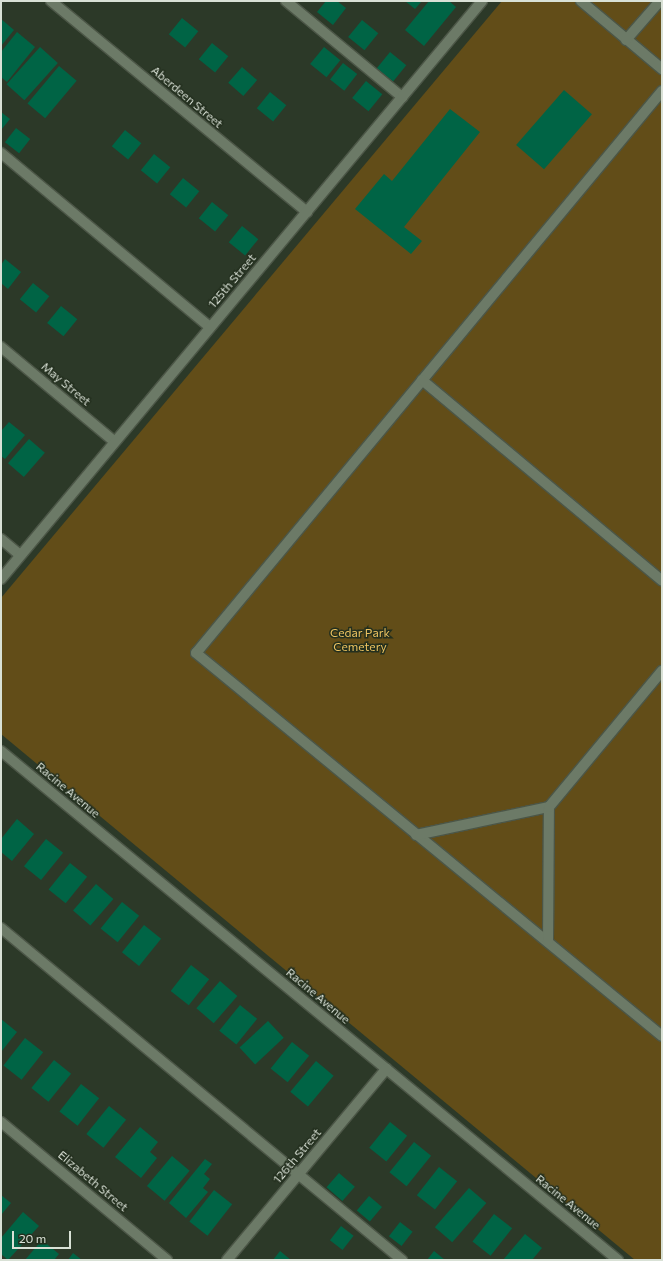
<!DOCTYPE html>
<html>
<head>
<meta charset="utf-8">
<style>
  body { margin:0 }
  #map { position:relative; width:663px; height:1261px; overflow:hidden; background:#2c3928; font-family:Commissioner,sans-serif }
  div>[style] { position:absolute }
  .green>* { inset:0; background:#624d18 }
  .building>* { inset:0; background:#006445; transform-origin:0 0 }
  .roads { filter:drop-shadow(1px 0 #4c5647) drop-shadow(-1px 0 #4c5647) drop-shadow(0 1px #4c5647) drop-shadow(0 -1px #4c5647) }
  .minor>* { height:10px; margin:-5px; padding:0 5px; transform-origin:5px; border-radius:5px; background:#6c7a67 }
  span { translate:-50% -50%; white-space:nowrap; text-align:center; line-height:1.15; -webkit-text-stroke:3px #232f1e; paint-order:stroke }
  .street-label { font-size:12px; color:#d9e1d6 }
  .park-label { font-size:12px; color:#edc360 }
  .frame { position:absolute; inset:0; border:2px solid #d9e1d6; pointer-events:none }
  .scale { position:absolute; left:12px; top:1231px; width:59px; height:18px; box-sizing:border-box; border:2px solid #d9e1d6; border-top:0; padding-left:5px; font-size:12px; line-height:14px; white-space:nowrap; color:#d9e1d6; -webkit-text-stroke:3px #232f1e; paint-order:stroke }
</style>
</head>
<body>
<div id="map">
  <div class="green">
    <i style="clip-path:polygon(502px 1px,662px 1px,662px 1260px,635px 1260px,1px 734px,1px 598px)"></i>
  </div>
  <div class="building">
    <i style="clip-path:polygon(326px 1px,337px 1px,346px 8px,333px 25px,317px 12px)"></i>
    <i style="clip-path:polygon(405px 1px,422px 1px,415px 9px)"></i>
    <i style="clip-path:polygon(429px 1px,449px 1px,456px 7px,424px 46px,405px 30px)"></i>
    <i style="left:182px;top:18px;width:21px;height:21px;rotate:39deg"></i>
    <i style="clip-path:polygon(1px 19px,14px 30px,1px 46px)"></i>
    <i style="left:362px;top:20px;width:21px;height:22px;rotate:39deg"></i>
    <i style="clip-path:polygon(17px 32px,35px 47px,7px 82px,1px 77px,1px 52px)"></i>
    <i style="left:212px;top:43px;width:21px;height:21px;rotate:39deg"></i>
    <i style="left:40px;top:47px;width:24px;height:50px;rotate:42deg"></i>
    <i style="left:324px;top:47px;width:21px;height:22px;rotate:39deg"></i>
    <i style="left:390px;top:52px;width:21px;height:21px;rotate:39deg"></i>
    <i style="left:343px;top:63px;width:18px;height:21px;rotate:38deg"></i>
    <i style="left:59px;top:66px;width:23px;height:49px;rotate:40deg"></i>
    <i style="left:242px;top:67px;width:20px;height:21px;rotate:41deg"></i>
    <i style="left:366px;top:81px;width:21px;height:22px;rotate:39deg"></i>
    <i style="left:564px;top:90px;width:37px;height:73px;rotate:41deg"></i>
    <i style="left:270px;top:92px;width:21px;height:21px;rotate:39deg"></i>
    <i style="clip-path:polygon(450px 109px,480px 132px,404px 227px,422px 241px,411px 254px,355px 209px,384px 174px,392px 181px)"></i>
    <i style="clip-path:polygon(1px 112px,10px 119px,1px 130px)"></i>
    <i style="left:16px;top:128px;width:18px;height:18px;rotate:38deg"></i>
    <i style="left:125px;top:130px;width:21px;height:21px;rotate:39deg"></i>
    <i style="left:154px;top:154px;width:21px;height:21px;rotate:39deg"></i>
    <i style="left:183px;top:178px;width:21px;height:21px;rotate:39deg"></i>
    <i style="left:212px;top:202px;width:21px;height:21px;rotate:39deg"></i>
    <i style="left:242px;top:226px;width:21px;height:21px;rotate:39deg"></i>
    <i style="clip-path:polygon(5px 259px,21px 272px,8px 289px,1px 283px,1px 265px)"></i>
    <i style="left:33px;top:283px;width:21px;height:21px;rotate:39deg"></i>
    <i style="left:61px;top:306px;width:21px;height:22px;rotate:39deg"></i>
    <i style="clip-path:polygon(9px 422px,25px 435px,5px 459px,1px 456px,1px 431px)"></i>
    <i style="left:29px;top:439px;width:21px;height:32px;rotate:41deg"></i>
    <i style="clip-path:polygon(17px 819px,34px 834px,12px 861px,1px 852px,1px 839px)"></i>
    <i style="left:46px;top:839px;width:22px;height:35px;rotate:39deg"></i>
    <i style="left:70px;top:863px;width:22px;height:34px;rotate:39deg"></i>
    <i style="left:96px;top:884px;width:23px;height:35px;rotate:41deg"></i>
    <i style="left:122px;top:902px;width:22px;height:34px;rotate:39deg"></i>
    <i style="left:144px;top:925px;width:22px;height:35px;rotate:39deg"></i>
    <i style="left:191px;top:965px;width:23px;height:33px;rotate:38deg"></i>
    <i style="left:220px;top:981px;width:23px;height:36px;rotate:41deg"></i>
    <i style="left:240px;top:1005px;width:22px;height:33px;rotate:39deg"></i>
    <i style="clip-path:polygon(1px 1019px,17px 1032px,1px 1052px)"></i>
    <i style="left:268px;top:1021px;width:23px;height:39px;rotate:47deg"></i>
    <i style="left:25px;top:1038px;width:23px;height:35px;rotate:38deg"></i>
    <i style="left:292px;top:1042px;width:22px;height:34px;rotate:39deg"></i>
    <i style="left:54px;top:1060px;width:22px;height:36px;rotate:39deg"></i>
    <i style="left:316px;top:1061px;width:23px;height:40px;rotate:40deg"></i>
    <i style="left:81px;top:1084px;width:23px;height:35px;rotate:38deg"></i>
    <i style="left:109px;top:1106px;width:22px;height:36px;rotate:39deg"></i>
    <i style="left:390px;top:1122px;width:22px;height:33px;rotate:39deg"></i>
    <i style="clip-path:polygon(140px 1127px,158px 1142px,150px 1152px,157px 1158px,141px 1178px,115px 1157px)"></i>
    <i style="left:414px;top:1142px;width:22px;height:39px;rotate:39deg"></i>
    <i style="left:172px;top:1156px;width:23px;height:39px;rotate:40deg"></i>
    <i style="clip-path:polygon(205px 1159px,212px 1164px,204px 1174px,210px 1179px,203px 1188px,208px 1192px,186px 1218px,169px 1203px)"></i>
    <i style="left:439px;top:1167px;width:23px;height:36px;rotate:38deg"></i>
    <i style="left:339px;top:1173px;width:21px;height:19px;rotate:41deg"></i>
    <i style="left:469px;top:1188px;width:23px;height:52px;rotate:41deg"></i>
    <i style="left:214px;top:1190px;width:23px;height:40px;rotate:38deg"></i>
    <i style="clip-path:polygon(1px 1195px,11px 1203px,1px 1215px)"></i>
    <i style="left:369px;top:1196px;width:17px;height:19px;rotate:40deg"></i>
    <i style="clip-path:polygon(23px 1212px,39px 1226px,8px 1260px,1px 1254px,1px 1238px)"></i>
    <i style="left:494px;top:1214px;width:23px;height:35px;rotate:38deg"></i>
    <i style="left:400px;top:1222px;width:16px;height:18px;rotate:38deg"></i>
    <i style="left:341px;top:1226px;width:16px;height:18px;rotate:38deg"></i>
    <i style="clip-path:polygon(525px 1234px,542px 1248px,532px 1260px,503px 1260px)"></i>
    <i style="clip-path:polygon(42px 1240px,59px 1254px,54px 1260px,25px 1260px)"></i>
    <i style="clip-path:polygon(280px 1251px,291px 1260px,273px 1260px)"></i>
    <i style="clip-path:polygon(434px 1251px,445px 1260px,427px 1260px)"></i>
    <i style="clip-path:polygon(73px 1253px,82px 1260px,68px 1260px)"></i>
  </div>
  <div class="roads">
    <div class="minor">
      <i style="left:51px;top:1px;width:332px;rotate:39.5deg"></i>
      <i style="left:286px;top:1px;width:151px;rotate:39.6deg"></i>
      <i style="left:581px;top:1px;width:106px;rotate:40deg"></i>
      <i style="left:626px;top:40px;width:52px;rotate:-48.9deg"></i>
      <i style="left:662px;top:91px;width:730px;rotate:129.66deg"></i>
      <i style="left:196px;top:653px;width:603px;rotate:39.42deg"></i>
      <i style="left:1px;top:153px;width:272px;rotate:39.8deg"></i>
      <i style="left:1px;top:347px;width:147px;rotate:39.8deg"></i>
      <i style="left:422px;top:380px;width:313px;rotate:39.9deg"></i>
      <i style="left:1px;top:539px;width:25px;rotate:40deg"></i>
      <i style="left:1px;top:579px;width:752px;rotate:-50.23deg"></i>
      <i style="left:1px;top:751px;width:800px;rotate:39.52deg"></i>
      <i style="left:416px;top:835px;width:136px;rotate:-11.9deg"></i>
      <i style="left:1px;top:928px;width:521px;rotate:39.62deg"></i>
      <i style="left:548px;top:942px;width:135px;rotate:-89.6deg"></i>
      <i style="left:549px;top:807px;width:177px;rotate:-50.3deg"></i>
      <i style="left:1px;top:1122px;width:216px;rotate:39.7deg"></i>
      <i style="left:227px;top:1260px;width:249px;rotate:-50.2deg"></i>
    </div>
  </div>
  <div class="street-label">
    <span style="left:187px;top:97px;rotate:40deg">Aberdeen Street</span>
    <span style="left:232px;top:281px;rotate:-50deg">125th Street</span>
    <span style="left:66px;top:384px;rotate:40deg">May Street</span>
    <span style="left:68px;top:790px;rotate:40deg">Racine Avenue</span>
    <span style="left:318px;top:996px;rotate:40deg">Racine Avenue</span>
    <span style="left:297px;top:1156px;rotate:-50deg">126th Street</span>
    <span style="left:93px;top:1181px;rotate:40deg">Elizabeth Street</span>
    <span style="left:568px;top:1202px;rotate:39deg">Racine Avenue</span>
  </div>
  <div class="park-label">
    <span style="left:360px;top:640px">Cedar Park<br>Cemetery</span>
  </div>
  <div class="frame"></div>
  <div class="scale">20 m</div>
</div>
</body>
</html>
